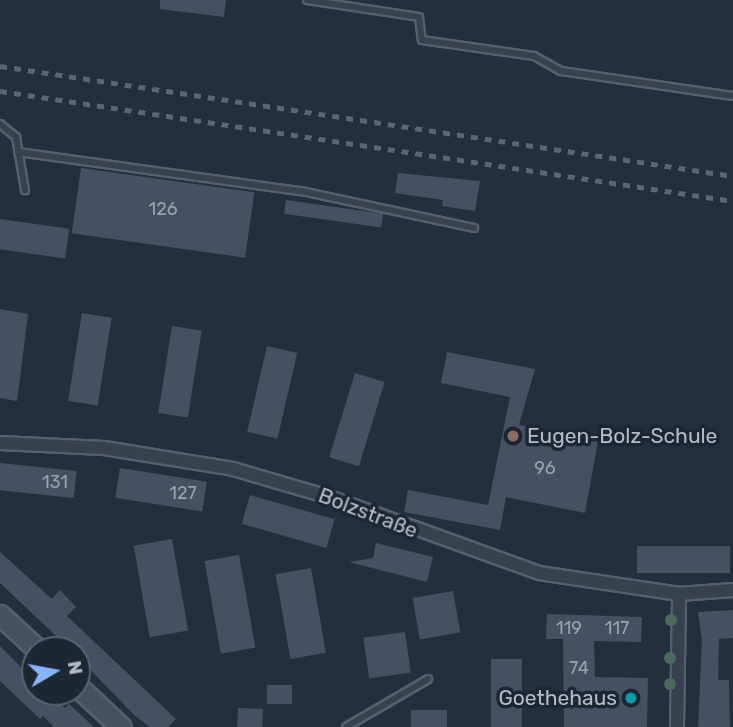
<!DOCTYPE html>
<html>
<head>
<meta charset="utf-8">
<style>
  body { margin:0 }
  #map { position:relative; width:733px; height:727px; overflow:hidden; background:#242f3e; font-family:Rubik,sans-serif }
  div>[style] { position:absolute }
  .building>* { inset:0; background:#455162; transform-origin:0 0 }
  .roads { filter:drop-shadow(2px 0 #565f6c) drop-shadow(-2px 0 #565f6c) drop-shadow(0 2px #565f6c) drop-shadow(0 -2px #565f6c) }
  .service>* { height:6px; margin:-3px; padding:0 3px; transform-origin:3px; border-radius:3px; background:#38414e }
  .minor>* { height:12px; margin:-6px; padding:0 6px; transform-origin:6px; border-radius:6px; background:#38414e }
  .secondary>* { height:19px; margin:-9.5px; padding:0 9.5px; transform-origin:9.5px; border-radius:9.5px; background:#465061 }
  .rail>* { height:5px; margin-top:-2.5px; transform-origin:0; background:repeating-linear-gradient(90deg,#5a6575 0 7px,transparent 0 14px) }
  .trees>* { width:12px; height:12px; margin:-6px; border-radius:50%; background:#4b6a5d }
  .dots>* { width:19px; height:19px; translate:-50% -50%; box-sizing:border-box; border:4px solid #1d2633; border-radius:50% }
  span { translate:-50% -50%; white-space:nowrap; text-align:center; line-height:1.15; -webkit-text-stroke:7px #1d2633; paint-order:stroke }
  .number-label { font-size:18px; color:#98a1af }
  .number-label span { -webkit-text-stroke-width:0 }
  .poi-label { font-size:21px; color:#b4bcc9 }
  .left { translate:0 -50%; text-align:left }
  .right { translate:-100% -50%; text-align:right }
  .street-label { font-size:21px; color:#b4bcc9 }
  .north { position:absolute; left:21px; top:636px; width:70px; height:70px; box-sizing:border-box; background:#1d2633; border:2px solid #59626f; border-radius:50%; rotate:80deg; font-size:19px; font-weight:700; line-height:28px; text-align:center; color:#b4bcc9 }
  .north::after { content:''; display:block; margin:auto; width:24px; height:32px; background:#8ab4f8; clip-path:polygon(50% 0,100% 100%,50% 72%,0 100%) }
</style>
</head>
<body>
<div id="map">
  <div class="building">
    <i style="clip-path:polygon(160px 0,226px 0,224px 17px,160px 9px)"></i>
    <i style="left:81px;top:168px;width:175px;height:66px;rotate:8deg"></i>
    <i style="clip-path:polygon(398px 173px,480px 181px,475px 211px,442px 206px,443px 200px,395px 193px)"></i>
    <i style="left:286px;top:200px;width:98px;height:14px;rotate:8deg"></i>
    <i style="left:0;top:219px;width:70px;height:30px;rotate:8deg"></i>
    <i style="clip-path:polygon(0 309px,28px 314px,17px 401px,0 398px)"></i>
    <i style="left:82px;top:313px;width:30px;height:89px;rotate:9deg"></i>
    <i style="left:172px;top:326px;width:30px;height:88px;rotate:9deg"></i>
    <i style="left:267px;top:346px;width:31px;height:88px;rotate:13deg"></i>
    <i style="clip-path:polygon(447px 352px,535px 369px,519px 425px,598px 441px,585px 513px,506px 497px,500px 530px,404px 512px,408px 490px,488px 505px,510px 397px,441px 383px)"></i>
    <i style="left:355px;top:373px;width:31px;height:88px;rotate:17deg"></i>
    <i style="left:0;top:463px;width:77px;height:27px;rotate:6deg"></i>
    <i style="left:120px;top:468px;width:88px;height:30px;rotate:9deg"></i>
    <i style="left:250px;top:495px;width:88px;height:30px;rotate:16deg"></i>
    <i style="left:172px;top:539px;width:93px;height:39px;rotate:80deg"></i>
    <i style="clip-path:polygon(376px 543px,433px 557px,427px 582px,349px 562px,373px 558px)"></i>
    <i style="left:637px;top:546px;width:93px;height:27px"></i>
    <i style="clip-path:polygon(0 552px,52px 599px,60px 590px,76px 607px,67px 616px,176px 719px,168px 727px,150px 727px,135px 716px,77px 656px,77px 650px,71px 650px,0 583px)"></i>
    <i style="left:239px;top:555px;width:94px;height:35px;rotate:80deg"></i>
    <i style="left:311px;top:568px;width:86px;height:36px;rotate:80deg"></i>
    <i style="left:453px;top:591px;width:42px;height:41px;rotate:80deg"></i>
    <i style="clip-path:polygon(733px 610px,733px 638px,719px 639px,718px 680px,729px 680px,730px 727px,698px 727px,702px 640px,698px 612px)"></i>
    <i style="clip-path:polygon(547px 614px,642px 617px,641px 642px,594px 641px,595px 677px,648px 678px,647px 727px,564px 727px,563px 639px,546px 639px)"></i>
    <i style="left:405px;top:632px;width:41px;height:42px;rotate:82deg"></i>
    <i style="clip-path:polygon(0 646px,35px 681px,35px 692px,48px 692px,65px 708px,69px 704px,94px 727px,54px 727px,43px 716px,40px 719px,0 681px)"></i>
    <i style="left:522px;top:659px;width:68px;height:31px;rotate:90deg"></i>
    <i style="left:267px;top:685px;width:25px;height:19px"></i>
    <i style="left:238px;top:708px;width:25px;height:19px;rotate:2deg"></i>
    <i style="left:411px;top:710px;width:36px;height:17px"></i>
  </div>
  <div class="roads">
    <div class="service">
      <i style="left:307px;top:0;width:113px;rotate:8.6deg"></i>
      <i style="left:419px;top:17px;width:23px;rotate:83deg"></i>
      <i style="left:422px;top:40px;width:113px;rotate:8.1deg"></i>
      <i style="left:534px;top:56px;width:31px;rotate:29deg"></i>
      <i style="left:561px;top:71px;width:174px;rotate:8.3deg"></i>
      <i style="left:0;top:124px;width:21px;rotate:39deg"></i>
      <i style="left:16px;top:137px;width:54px;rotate:80.4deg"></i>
      <i style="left:18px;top:152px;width:291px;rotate:7.9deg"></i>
      <i style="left:306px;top:192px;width:172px;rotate:12.1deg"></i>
      <i style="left:346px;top:727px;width:95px;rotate:-30.3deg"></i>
    </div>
    <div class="minor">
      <i style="left:0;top:443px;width:104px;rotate:2.8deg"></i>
      <i style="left:104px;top:448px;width:131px;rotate:9.2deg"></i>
      <i style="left:233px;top:469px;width:100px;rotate:16.3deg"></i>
      <i style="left:329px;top:497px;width:223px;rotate:19.9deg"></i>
      <i style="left:539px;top:573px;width:142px;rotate:8.5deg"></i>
      <i style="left:679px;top:594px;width:54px;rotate:-4.2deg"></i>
      <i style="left:677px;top:727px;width:133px;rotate:-89.1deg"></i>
    </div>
    <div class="secondary">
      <i style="left:0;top:615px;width:52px;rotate:42.6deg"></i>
      <i style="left:77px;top:686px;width:60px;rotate:43deg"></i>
    </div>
  </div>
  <div class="rail">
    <i style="left:0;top:66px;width:741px;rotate:8.53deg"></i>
    <i style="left:0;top:91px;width:741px;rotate:8.53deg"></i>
  </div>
  <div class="trees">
    <i style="left:671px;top:620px"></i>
    <i style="left:670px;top:658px"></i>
    <i style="left:670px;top:684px"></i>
  </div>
  <div class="dots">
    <i style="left:513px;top:436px;background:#8d6e63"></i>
    <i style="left:631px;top:698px;background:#0f9aa8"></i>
  </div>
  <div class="number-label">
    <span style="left:163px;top:209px">126</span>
    <span style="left:545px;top:468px">96</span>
    <span style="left:55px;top:482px">131</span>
    <span style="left:183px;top:493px">127</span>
    <span style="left:569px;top:628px">119</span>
    <span style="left:617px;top:628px">117</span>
    <span style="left:579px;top:668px">74</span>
  </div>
  <div class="poi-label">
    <span class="left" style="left:527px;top:436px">Eugen-Bolz-Schule</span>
    <span class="right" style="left:617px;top:698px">Goethehaus</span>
  </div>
  <div class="street-label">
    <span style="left:368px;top:513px;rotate:21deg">Bolzstraße</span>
  </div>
  <div class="north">N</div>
</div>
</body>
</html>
